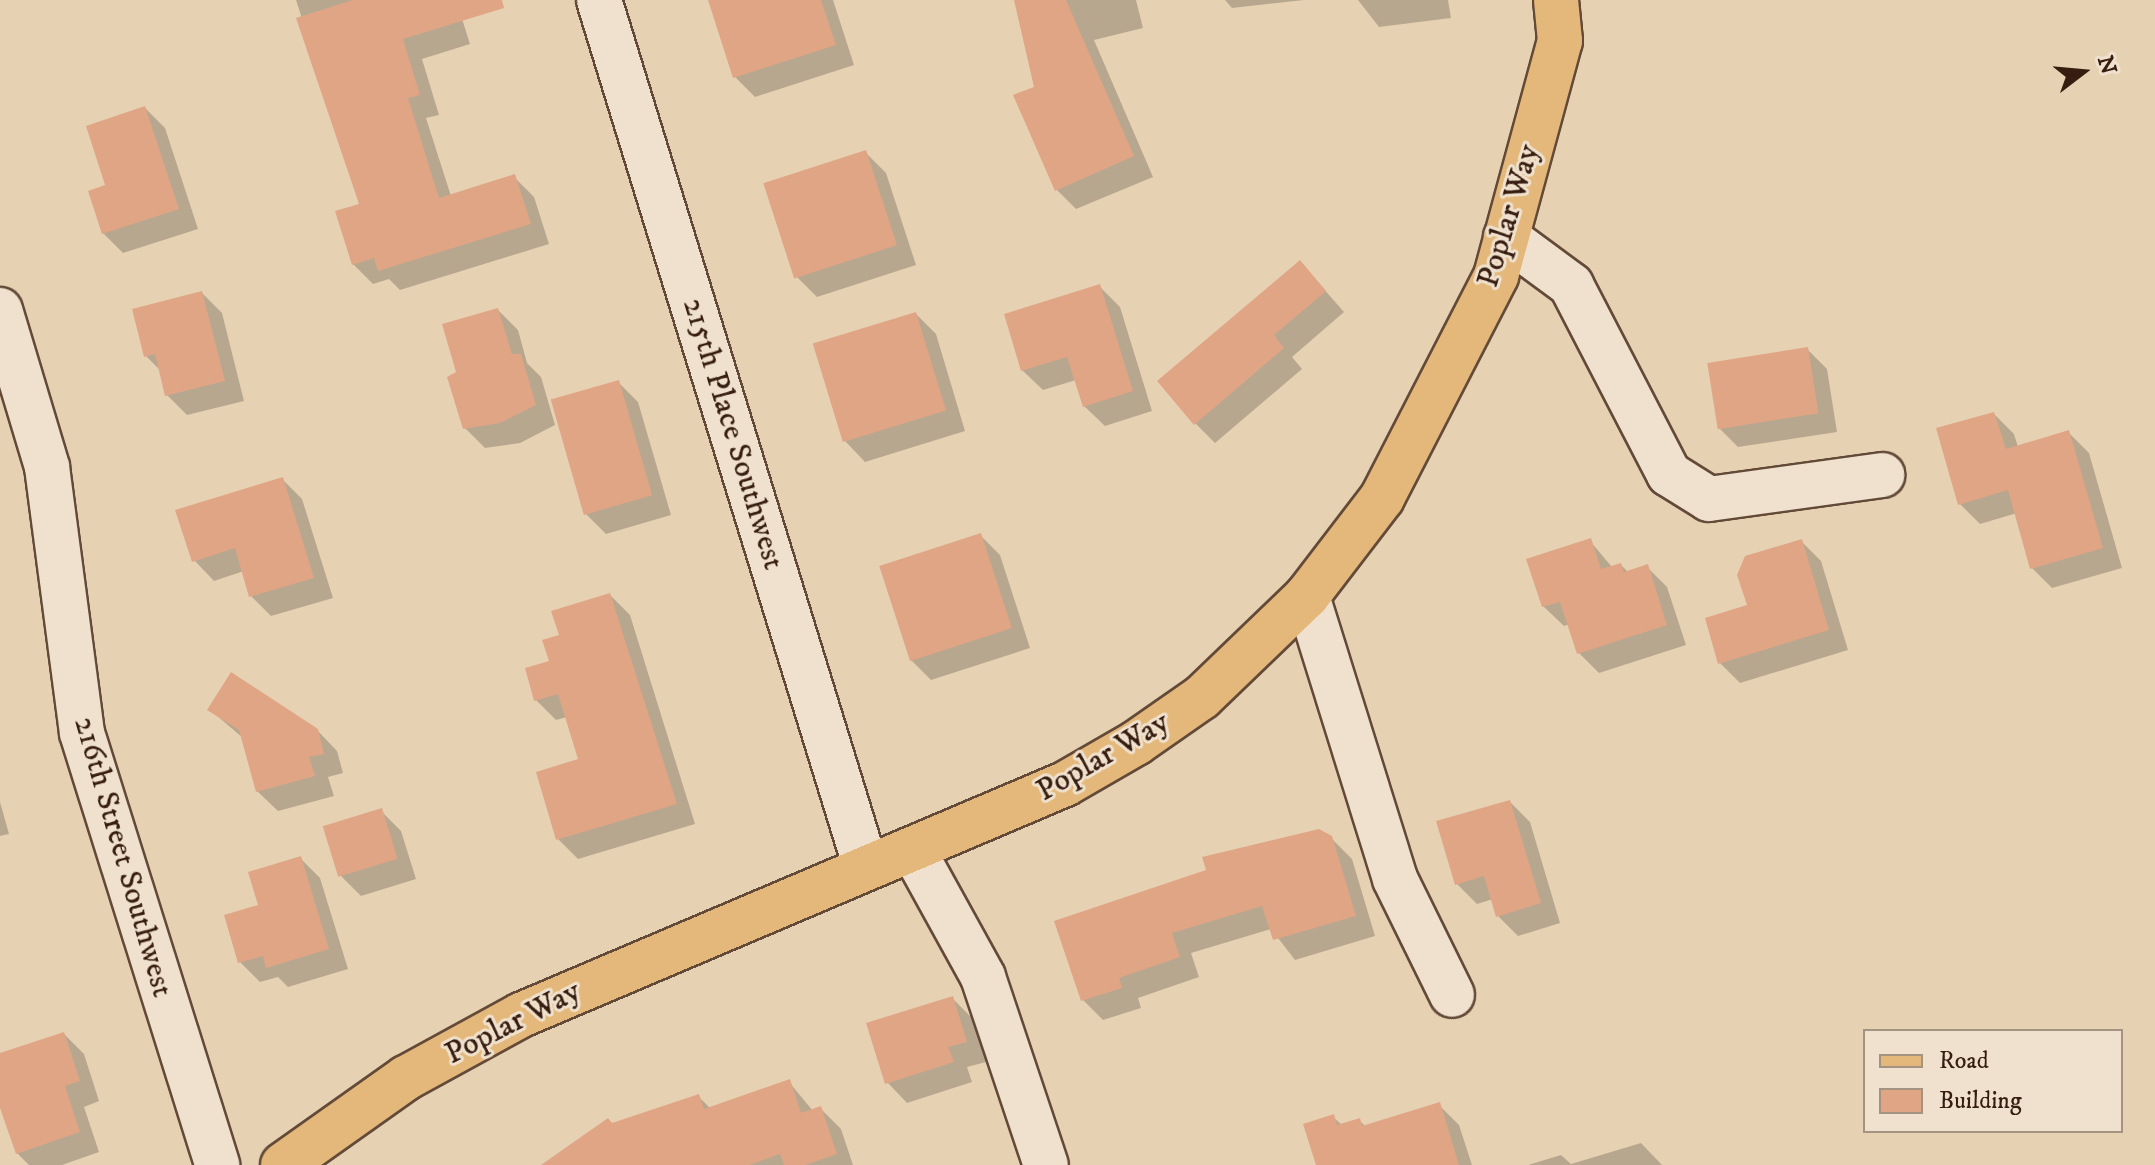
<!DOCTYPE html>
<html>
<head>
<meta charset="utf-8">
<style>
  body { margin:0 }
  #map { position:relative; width:2155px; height:1165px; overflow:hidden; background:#e7d1b3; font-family:"IM FELL DW Pica",serif }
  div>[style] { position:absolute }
  .shadow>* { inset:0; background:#0003 }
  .building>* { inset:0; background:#e0a585; transform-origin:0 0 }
  .roads { filter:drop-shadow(2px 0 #634a38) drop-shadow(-2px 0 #634a38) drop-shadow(0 2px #634a38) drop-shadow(0 -2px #634a38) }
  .minor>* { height:44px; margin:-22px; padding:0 22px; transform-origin:22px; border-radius:22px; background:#efe1ce }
  .major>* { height:44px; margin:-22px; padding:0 22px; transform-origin:22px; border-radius:22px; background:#e4b87a }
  span { translate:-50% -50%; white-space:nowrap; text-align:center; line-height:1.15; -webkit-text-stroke:6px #efe1ce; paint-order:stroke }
  .street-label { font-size:32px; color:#371d0f }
  .legend { position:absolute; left:1863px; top:1029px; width:260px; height:104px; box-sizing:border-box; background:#efe1ce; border:2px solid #a59382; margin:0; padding:10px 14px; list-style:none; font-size:24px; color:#371d0f }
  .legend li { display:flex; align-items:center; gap:16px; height:40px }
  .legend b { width:40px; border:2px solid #a59382 }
  .north { position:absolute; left:2043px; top:32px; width:80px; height:80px; -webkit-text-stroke:6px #efe1ce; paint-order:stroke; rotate:74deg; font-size:22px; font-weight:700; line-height:32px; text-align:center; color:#371d0f }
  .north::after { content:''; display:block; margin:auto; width:28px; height:36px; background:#371d0f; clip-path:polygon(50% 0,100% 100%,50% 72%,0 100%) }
</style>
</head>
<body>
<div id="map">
  <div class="shadow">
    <i style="clip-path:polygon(296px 0,456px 0,470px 44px,422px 59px,439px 115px,426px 118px,451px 196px,514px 177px,534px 197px,549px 244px,400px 290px,389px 279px,373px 284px,353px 264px,362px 205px)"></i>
    <i style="clip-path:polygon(710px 0,833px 0,854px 65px,755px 97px,735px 77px)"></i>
    <i style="clip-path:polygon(1016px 0,1136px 0,1143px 28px,1094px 40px,1153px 177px,1076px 209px,1056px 189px)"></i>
    <i style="clip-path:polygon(1225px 0,1304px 0,1232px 8px)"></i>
    <i style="clip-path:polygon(1358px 0,1448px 0,1451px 18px,1379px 27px)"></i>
    <i style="clip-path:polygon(145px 108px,165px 128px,198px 229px,123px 253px,103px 233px,108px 187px)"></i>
    <i style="clip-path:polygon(866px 153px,886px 173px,916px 265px,817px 297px,797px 277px)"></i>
    <i style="clip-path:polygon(1300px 262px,1344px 312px,1292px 357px,1302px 369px,1215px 443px,1195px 423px)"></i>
    <i style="clip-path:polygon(1099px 286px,1120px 307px,1152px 411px,1105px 426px,1084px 406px,1076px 380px,1043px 390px,1022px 370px)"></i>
    <i style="clip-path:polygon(202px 293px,222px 313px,244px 401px,187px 415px,167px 395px,161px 371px,146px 356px)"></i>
    <i style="clip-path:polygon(498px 310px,518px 330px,527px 363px,541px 377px,555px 425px,520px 443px,485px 448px,464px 427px)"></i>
    <i style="clip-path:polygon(916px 314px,936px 334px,965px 431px,865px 462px,845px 441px)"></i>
    <i style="clip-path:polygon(1807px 349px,1827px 369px,1837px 432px,1738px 447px,1718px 427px)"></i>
    <i style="clip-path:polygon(618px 382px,638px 402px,671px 515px,606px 534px,586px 514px)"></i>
    <i style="clip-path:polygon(1994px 414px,2014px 434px,2018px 447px,2068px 432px,2089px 453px,2122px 568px,2052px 588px,2032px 568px,2017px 513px,1980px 524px,1960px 504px)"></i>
    <i style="clip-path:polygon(282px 479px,302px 499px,333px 598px,271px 616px,251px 596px,244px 571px,214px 581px,194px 560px)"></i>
    <i style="clip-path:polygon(980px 535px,1000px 555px,1030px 648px,931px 680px,911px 660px)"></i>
    <i style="clip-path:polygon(1590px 541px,1612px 567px,1621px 565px,1629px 573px,1647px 567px,1667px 587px,1686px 645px,1599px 673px,1579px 653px,1570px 624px,1564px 626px,1543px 606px)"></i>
    <i style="clip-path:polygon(1801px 541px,1821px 561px,1848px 650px,1740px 683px,1720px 663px,1749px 607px)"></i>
    <i style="clip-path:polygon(610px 595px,630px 615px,695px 824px,578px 859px,558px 839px,581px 760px,567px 717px,556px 720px,536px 700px,561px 636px)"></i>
    <i style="clip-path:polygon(209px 709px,317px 730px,337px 751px,343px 773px,328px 777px,334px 796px,278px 811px,257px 791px,243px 738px)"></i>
    <i style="clip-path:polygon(0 802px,9px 834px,0 836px)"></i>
    <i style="clip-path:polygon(1510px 802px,1530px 822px,1560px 923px,1518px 936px,1498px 916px,1493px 899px,1477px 904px,1457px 884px)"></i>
    <i style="clip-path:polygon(381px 811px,401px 831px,416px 879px,361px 896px,341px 876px)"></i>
    <i style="clip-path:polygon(1331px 838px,1352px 859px,1375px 936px,1295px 960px,1271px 929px,1191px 953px,1199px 977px,1138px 998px,1141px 1008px,1103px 1020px,1083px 1000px,1057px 923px)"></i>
    <i style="clip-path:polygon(300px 858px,320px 878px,348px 969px,288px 987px,278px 977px,260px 982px,240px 962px,261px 906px)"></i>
    <i style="clip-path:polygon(952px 998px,972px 1018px,986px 1062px,967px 1067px,972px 1082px,907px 1103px,887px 1082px)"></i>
    <i style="clip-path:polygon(64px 1034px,84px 1054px,99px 1101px,84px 1107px,99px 1152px,62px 1165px,29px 1165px,17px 1153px,0 1102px,0 1055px)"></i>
    <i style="clip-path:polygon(789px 1082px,813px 1111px,821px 1109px,841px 1129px,853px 1165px,544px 1165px,612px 1125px,698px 1096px,710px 1108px)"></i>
    <i style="clip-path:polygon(1439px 1105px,1459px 1125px,1472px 1165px,1318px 1165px,1333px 1117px,1342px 1125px,1359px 1120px,1366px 1127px)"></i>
    <i style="clip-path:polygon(1641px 1143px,1662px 1165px,1528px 1165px,1561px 1155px,1571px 1164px)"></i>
  </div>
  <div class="building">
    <i style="clip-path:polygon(353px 0,502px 0,504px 8px,403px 39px,420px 95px,408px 98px,439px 198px,515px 174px,531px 224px,378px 271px,374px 258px,352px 265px,335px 211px,359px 204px,296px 18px)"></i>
    <i style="clip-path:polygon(708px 0,821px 0,836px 45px,733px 78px)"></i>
    <i style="clip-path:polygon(1014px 0,1066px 0,1134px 156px,1055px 191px,1013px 95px,1034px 87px)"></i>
    <i style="clip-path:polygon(145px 106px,179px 209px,102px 234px,88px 191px,105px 185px,86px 126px)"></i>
    <i style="left:866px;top:150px;width:100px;height:108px;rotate:72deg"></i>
    <i style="clip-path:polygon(1300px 260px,1326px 291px,1274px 335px,1284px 348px,1194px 425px,1157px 381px)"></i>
    <i style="clip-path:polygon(1100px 284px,1133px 391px,1083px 407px,1067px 357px,1021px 371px,1004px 314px)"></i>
    <i style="clip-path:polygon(202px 291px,225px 381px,165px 396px,155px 354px,144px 357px,132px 309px)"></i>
    <i style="clip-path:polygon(498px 308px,512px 354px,521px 354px,536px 405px,500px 423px,463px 429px,447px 377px,456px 372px,442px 324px)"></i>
    <i style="left:916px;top:312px;width:103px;height:108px;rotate:73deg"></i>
    <i style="left:1808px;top:347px;width:67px;height:102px;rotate:81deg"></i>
    <i style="left:619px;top:380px;width:120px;height:71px;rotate:74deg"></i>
    <i style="clip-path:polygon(1994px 412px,2006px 449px,2069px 430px,2103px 548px,2030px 569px,2008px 490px,1958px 505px,1936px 428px)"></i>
    <i style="clip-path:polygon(283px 477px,314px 578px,249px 597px,235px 548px,192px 562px,175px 510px)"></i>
    <i style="left:981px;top:533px;width:100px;height:107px;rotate:72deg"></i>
    <i style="clip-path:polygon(1591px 538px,1601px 569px,1621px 563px,1624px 572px,1648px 564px,1667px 625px,1577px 654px,1560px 602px,1542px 607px,1526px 559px)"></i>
    <i style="clip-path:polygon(1802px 539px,1829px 630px,1718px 664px,1705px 618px,1747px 605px,1737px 575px,1745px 556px)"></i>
    <i style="clip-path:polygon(610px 593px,677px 804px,556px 840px,536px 772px,578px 759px,558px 694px,534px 701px,525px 668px,549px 661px,542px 640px,559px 635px,551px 611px)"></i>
    <i style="clip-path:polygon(231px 672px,318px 729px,324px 754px,309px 757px,315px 776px,256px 792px,239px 730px,207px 710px)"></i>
    <i style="clip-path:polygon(1510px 800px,1541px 903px,1496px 917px,1484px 876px,1455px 885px,1436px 821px)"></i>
    <i style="left:382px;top:808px;width:53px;height:62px;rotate:73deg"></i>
    <i style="clip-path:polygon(1319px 829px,1332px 836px,1356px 916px,1273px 940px,1262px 906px,1172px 933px,1180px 957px,1119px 978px,1122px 988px,1081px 1001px,1054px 921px,1206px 870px,1202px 857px)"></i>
    <i style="clip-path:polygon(301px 856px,329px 949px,266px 968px,263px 956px,238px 963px,224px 915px,258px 905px,248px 872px)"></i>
    <i style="clip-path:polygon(953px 996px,967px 1042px,948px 1047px,954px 1062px,885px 1084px,866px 1023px)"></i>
    <i style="clip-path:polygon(64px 1032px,80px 1081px,65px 1086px,80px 1132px,16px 1154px,0 1108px,0 1053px)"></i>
    <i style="clip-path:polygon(790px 1079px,801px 1113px,821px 1106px,837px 1154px,805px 1165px,784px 1165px,780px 1154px,749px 1165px,541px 1165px,608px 1118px,612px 1123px,699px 1094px,704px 1109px)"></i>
    <i style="clip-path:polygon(1440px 1102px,1459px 1165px,1316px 1165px,1303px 1124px,1334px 1114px,1337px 1125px,1360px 1118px,1362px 1126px)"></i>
  </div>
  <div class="roads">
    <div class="minor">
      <i style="left:599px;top:0;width:908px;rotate:72.9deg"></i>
      <i style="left:1506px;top:237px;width:81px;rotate:36.4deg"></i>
      <i style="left:1571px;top:285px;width:213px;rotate:62.6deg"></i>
      <i style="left:1669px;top:474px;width:47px;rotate:32deg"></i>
      <i style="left:1709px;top:499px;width:175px;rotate:-7.9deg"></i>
      <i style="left:0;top:310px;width:164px;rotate:73.3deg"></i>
      <i style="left:47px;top:467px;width:268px;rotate:82.5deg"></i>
      <i style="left:82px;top:733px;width:453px;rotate:72.6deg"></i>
      <i style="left:1307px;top:596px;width:296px;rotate:72.7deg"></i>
      <i style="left:1395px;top:879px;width:129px;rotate:63.8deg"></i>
      <i style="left:913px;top:850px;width:145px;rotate:61.1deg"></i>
      <i style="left:983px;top:977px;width:198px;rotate:71.5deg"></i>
    </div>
    <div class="major">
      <i style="left:283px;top:1165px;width:151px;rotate:-35.3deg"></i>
      <i style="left:406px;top:1078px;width:131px;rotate:-28.7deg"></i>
      <i style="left:521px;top:1015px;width:591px;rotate:-23.01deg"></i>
      <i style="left:1065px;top:784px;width:82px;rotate:-30deg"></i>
      <i style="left:1136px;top:743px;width:80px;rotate:-34.9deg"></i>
      <i style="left:1202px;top:697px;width:146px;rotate:-43.9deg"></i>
      <i style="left:1307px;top:596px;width:123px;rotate:-52.6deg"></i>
      <i style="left:1382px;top:498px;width:250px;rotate:-62.8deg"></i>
      <i style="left:1496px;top:276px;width:244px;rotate:-74.8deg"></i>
      <i style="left:1560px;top:41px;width:41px;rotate:-95.6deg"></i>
    </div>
  </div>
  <div class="street-label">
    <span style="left:1509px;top:216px;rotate:-73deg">Poplar Way</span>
    <span style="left:733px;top:434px;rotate:73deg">215th Place Southwest</span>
    <span style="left:1103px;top:757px;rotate:-30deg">Poplar Way</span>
    <span style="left:123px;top:857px;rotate:74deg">216th Street Southwest</span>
    <span style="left:513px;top:1023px;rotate:-27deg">Poplar Way</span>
  </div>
  <ul class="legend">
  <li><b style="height:10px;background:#e4b87a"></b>Road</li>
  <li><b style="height:22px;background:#e0a585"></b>Building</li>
  </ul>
  <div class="north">N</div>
</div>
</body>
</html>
